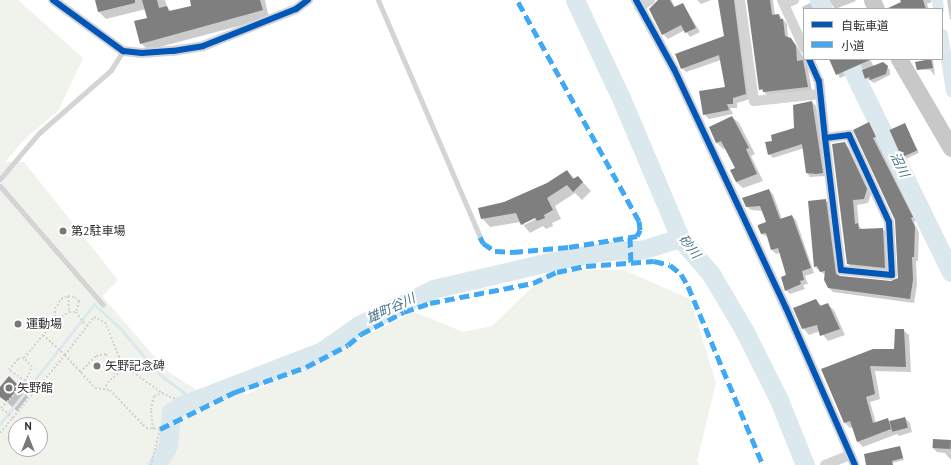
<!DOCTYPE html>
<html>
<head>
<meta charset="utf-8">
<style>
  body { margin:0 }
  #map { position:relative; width:951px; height:465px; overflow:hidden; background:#fff; font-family:"PT Sans","Noto Sans JP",sans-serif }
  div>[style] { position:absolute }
  .green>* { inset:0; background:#f0f2ec }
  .shadow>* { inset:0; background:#0003; transform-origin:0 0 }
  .stream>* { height:3px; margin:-1.5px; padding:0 1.5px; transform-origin:1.5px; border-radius:1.5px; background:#dbe9ee }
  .canal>* { height:11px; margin:-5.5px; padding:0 5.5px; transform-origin:5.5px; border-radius:5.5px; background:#dbe9ee }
  .river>* { height:19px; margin:-9.5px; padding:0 9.5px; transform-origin:9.5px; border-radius:9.5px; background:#dbe9ee }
  .building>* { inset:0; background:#7f7f7f; transform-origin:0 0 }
  .path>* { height:2px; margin-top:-1px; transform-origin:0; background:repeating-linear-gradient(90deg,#d3d3d3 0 2px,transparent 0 4px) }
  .lane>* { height:5px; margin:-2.5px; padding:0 2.5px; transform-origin:2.5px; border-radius:2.5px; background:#d4d4d4 }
  .street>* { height:10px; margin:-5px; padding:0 5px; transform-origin:5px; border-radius:5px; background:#d4d4d4 }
  .primary>* { height:17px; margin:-8.5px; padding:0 8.5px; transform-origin:8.5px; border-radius:8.5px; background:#c8c8c8 }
  .quiet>* { height:5px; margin-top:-2.5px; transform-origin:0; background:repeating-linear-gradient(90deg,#3fa9f5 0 10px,transparent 0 15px) }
  .cycleway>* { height:6px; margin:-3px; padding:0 3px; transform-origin:3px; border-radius:3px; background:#0057b8 }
  .dots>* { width:11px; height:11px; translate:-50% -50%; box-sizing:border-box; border:2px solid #fff; border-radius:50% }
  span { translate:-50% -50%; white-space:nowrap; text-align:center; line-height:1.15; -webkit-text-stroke:4px #fff; paint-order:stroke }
  .poi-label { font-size:12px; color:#303030 }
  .left { translate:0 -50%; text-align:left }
  .water-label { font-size:13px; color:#47768a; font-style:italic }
  .legend { position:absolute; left:803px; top:8px; width:140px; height:52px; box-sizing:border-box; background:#fff; border:1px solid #acacac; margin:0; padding:5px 7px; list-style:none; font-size:12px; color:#303030 }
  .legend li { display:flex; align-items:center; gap:8px; height:20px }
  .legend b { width:20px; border:1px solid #acacac }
  .north { position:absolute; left:8px; top:417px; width:40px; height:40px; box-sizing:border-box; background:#fff; border:1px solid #acacac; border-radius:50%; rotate:0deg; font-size:11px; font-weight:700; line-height:16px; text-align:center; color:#303030 }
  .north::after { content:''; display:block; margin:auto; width:14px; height:18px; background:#787878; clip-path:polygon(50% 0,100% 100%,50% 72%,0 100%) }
</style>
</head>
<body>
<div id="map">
  <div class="green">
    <i style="clip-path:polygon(evenodd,0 0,18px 0,83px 58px,58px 111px,26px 138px,5px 162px,24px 162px,118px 280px,102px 296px,166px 370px,196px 390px,230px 379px,246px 395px,414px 312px,463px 332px,492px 326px,550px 270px,624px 270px,690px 299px,716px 383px,697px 461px,699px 465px,0 465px,0 0,16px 425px,40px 425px,40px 449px,16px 449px,16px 425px)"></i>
  </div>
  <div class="shadow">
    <i style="clip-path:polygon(96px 0,165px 0,167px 7px,171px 12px,192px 6px,198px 0,265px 0,269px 18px,148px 50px,141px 43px,148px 18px,146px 9px,106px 19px,99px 12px)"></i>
    <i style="clip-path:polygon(662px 0,671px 0,675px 7px,683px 4px,700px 32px,690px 37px,685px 30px,668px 39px,663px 34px)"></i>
    <i style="clip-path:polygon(697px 0,711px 0,701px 4px)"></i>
    <i style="clip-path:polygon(719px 0,742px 0,750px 99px,737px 103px,737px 108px,730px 108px,733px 114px,709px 119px,704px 114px,726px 87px,721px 60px,686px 72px,682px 68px,725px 37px)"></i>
    <i style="clip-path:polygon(747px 0,773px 0,775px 15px,779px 15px,787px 24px,788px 38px,795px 43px,807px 63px,812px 91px,769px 96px,760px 89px)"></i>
    <i style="clip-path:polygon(829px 0,855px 0,856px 1px,835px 9px)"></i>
    <i style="clip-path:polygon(901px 0,931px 0,932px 2px,927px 4px,929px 9px,893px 9px,902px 3px)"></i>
    <i style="clip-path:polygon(947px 0,951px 0,951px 20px,950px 19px)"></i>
    <i style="clip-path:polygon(810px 3px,815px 9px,804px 9px,804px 12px,802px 7px)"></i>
    <i style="clip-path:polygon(830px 59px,870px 59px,874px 67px,883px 63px,890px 70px,890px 75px,874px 83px,866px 78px,861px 68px,840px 78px)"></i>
    <i style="clip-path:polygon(933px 59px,935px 76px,930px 70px,918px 69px,916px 62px)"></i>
    <i style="clip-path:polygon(812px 102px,816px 106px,826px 176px,810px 177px,807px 173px,804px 148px,773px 158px,769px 154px,795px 129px)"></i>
    <i style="clip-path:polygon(732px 117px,739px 123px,755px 154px,751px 156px,763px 181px,743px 188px,736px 182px,736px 169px,726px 148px,723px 149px,717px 143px)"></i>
    <i style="clip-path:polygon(869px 123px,916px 221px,914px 222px,919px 233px,918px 261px,916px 261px,917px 285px,914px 303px,833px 292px,829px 288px,825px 275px,815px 267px,809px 202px,825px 200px,830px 204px,839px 276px,892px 282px,898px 279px,896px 219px)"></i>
    <i style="left:905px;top:124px;width:32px;height:15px;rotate:64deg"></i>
    <i style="clip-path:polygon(845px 143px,849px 148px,871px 194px,868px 203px,857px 205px,859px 226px,862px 229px,882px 229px,887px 233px,889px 272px,852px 268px,848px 264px)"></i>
    <i style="clip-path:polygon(evenodd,567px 171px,575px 179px,578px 177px,591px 191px,582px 200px,575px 193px,555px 206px,561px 219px,552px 223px,553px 226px,546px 229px,543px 226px,530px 233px,521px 222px,490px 227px,482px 218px,504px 203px,548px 183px,567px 171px,540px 215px,540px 217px,524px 225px,524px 222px,540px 215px)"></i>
    <i style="clip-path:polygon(769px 190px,773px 194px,782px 219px,792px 216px,796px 220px,814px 273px,805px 276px,808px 284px,803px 285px,805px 289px,790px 294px,786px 290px,787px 275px,780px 253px,776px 254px,772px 250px,768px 237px,762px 234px,759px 225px,767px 223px,763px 211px,751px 210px,746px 206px)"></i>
    <i style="clip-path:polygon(816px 300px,822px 306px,827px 304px,834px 310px,845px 335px,828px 341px,820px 331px,809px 335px,803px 328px)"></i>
    <i style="clip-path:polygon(903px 330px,909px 335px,911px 372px,875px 371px,880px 399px,870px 402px,876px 423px,905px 418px,910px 423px,912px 432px,899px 436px,897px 434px,863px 447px,858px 442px,853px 427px,850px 428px,845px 423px,822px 369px,895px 350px)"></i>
    <i style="clip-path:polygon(9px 377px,28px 397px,17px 411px,0 396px,0 391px)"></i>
    <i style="clip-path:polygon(951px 442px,951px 460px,945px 453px,937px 452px,933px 448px)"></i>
    <i style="clip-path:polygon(900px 447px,904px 460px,884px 465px,867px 465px)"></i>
  </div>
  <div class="stream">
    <i style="left:0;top:424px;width:152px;rotate:-51.9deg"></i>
    <i style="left:94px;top:304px;width:34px;rotate:43deg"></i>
    <i style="left:119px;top:327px;width:62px;rotate:49.6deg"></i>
    <i style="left:159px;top:374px;width:35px;rotate:37deg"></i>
    <i style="left:187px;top:395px;width:11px;rotate:22deg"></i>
  </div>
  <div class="canal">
    <i style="left:937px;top:0;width:9px;rotate:84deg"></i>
    <i style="left:942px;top:34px;width:58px;rotate:81deg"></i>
  </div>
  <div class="river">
    <i style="left:575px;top:0;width:108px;rotate:64.9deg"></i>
    <i style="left:621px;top:98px;width:152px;rotate:67.1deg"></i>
    <i style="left:680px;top:238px;width:48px;rotate:49.3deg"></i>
    <i style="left:711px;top:274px;width:65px;rotate:59.5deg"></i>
    <i style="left:744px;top:330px;width:78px;rotate:63.4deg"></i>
    <i style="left:779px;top:400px;width:70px;rotate:68.2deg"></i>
    <i style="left:819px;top:0;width:10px;rotate:66deg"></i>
    <i style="left:847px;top:59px;width:237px;rotate:64deg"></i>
    <i style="left:157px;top:465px;width:23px;rotate:-61deg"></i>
    <i style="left:168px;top:445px;width:33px;rotate:-85deg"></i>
    <i style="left:171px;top:412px;width:13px;rotate:-32deg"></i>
    <i style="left:182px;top:405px;width:150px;rotate:-21.1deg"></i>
    <i style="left:322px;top:351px;width:45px;rotate:-35.1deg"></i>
    <i style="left:359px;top:325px;width:82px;rotate:-25.9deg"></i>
    <i style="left:433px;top:289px;width:123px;rotate:-13.1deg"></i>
    <i style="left:553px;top:261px;width:54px;rotate:-10.7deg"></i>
    <i style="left:606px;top:251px;width:35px;rotate:-2deg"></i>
    <i style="left:641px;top:250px;width:41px;rotate:-17.1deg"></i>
  </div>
  <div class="building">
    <i style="clip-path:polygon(95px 0,135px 0,135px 3px,98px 12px)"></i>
    <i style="clip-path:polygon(142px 0,157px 0,159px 8px,167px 6px,169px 11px,191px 6px,190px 0,260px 0,263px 10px,140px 44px,134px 21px,147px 18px)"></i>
    <i style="clip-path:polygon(658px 0,670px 0,674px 7px,683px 3px,696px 28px,685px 33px,681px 25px,662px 35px,649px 9px)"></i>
    <i style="clip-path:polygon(718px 0,734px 0,746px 94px,733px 98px,733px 104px,727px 104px,729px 110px,703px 115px,699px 91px,725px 87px,719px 55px,681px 69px,675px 54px,724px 36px)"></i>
    <i style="clip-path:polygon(747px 0,770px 0,772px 15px,779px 14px,780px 19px,783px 19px,785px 36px,791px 38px,796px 46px,797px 61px,803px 60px,808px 87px,763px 92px,763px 89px,759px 90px)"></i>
    <i style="clip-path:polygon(900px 0,923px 0,926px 9px,886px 9px,901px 2px)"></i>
    <i style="clip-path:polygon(829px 59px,872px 59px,836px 75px)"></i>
    <i style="clip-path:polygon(931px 59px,933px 68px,917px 70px,915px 62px)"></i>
    <i style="clip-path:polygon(883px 62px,888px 66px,886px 74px,870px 80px,869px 77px,865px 79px,862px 70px)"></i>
    <i style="clip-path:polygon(812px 101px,823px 173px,816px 174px,806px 173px,802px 144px,768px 155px,765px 142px,772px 141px,771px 135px,794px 128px,793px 105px)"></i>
    <i style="clip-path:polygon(732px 116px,749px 148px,746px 149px,757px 174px,736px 182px,730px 170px,735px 168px,721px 141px,716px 143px,709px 127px)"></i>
    <i style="clip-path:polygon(869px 122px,876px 137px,873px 138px,913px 217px,911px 218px,915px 227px,914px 257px,912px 257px,913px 280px,910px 299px,828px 288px,824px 280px,825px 271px,820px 272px,817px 266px,814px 267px,808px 201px,826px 199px,836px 274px,840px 276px,891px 281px,898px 278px,895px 220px,853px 130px)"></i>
    <i style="left:905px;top:123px;width:30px;height:17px;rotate:66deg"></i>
    <i style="clip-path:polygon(845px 142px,867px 189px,864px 199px,853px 200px,855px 224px,858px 223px,859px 229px,883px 228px,885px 268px,847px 264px,832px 144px)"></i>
    <i style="clip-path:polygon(567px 170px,573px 179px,578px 176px,583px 182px,573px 192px,567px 185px,547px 198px,553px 210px,544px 215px,545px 218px,537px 221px,535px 218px,521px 225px,516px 213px,481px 219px,478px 208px,504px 202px,547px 183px)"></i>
    <i style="clip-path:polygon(769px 189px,780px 219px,792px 215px,811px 268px,802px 271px,804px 280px,800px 281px,801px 284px,785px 291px,781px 277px,786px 275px,778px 248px,771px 250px,766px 233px,761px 234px,758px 227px,758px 225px,766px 222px,760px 206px,746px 207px,742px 198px)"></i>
    <i style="clip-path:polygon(816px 299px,820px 306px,828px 303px,840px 329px,820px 336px,817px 325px,802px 329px,793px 308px)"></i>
    <i style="clip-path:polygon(895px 329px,904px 329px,906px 367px,870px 366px,875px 394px,866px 397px,873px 423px,888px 418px,891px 429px,857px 442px,850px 421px,844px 423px,821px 369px,873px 349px,894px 349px)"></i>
    <i style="clip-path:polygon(9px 376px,19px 386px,7px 402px,0 397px,0 387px)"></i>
    <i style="left:905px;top:417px;width:11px;height:16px;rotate:75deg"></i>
    <i style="left:933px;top:439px;width:18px;height:9px;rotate:3deg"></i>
    <i style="clip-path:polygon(900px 446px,903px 458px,892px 461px,893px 465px,866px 465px,864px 454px)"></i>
  </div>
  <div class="path">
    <i style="left:68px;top:296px;width:16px;rotate:86deg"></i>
    <i style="left:55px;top:321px;width:17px;rotate:-33deg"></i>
    <i style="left:69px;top:312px;width:7px"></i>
    <i style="left:43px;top:335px;width:30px;rotate:42deg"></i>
    <i style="left:65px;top:355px;width:48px;rotate:-52.7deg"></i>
    <i style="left:94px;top:317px;width:12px;rotate:24deg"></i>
    <i style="left:105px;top:322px;width:38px;rotate:68deg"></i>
    <i style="left:119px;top:357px;width:14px;rotate:82deg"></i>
    <i style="left:121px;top:371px;width:16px;rotate:140deg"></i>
    <i style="left:109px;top:381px;width:9px;rotate:122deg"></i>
    <i style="left:121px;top:371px;width:12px;rotate:5deg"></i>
    <i style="left:133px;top:372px;width:36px;rotate:36deg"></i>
    <i style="left:80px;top:372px;width:23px;rotate:-45deg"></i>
    <i style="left:96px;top:356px;width:10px;rotate:-11deg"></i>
    <i style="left:106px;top:354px;width:23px;rotate:67deg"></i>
    <i style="left:33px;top:393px;width:14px;rotate:-124deg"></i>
    <i style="left:25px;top:381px;width:16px;rotate:-63deg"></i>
    <i style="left:32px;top:367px;width:12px;rotate:-132deg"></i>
    <i style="left:24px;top:358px;width:48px;rotate:-50deg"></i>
    <i style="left:55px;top:321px;width:12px;rotate:-90deg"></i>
    <i style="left:55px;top:309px;width:12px;rotate:-59deg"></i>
    <i style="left:61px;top:299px;width:8px;rotate:-23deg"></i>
    <i style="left:68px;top:296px;width:7px;rotate:8deg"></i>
    <i style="left:75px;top:297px;width:6px;rotate:45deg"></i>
    <i style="left:79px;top:301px;width:11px;rotate:105deg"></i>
    <i style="left:76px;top:312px;width:17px;rotate:54deg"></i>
    <i style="left:13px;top:418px;width:16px;rotate:-140deg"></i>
    <i style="left:1px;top:408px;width:27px;rotate:-45deg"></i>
    <i style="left:20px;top:389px;width:9px;rotate:-58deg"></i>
    <i style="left:25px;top:381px;width:19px;rotate:-145deg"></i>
    <i style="left:9px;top:370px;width:14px;rotate:-51deg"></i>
    <i style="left:18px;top:359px;width:6px;rotate:-9deg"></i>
    <i style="left:153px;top:429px;width:19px;rotate:-96deg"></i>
    <i style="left:151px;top:410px;width:14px;rotate:-78deg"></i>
    <i style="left:154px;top:396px;width:9px;rotate:-21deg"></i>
    <i style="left:162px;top:393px;width:17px;rotate:24deg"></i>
    <i style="left:0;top:433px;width:102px;rotate:-50.2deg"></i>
    <i style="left:65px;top:355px;width:45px;rotate:47.7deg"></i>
    <i style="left:95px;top:388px;width:15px;rotate:8deg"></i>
    <i style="left:110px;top:390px;width:52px;rotate:46.5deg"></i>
    <i style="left:146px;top:428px;width:14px;rotate:4deg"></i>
    <i style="left:160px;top:429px;width:37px;rotate:104deg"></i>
  </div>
  <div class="lane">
    <i style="left:378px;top:0;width:258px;rotate:66.7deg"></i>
    <i style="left:0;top:179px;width:60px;rotate:-49.7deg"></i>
    <i style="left:39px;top:133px;width:96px;rotate:-41.2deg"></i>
    <i style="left:111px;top:70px;width:22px;rotate:-58deg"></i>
    <i style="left:0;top:186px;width:157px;rotate:49.1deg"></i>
  </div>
  <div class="street">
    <i style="left:53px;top:0;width:87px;rotate:36.1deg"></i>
    <i style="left:123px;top:51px;width:19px;rotate:6deg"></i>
    <i style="left:142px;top:53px;width:31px;rotate:-4deg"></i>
    <i style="left:173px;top:51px;width:30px;rotate:-9deg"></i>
    <i style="left:203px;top:46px;width:100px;rotate:-21.7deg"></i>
    <i style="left:296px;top:9px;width:15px;rotate:-37deg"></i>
    <i style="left:636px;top:0;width:79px;rotate:61.2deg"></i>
    <i style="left:674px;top:69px;width:264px;rotate:64.9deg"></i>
    <i style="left:786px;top:308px;width:171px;rotate:66.3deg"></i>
    <i style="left:740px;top:0;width:102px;rotate:82.1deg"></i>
    <i style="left:754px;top:101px;width:66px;rotate:-6.1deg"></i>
    <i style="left:782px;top:0;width:53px;rotate:65.4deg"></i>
    <i style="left:784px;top:4px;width:11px;rotate:-22deg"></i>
    <i style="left:639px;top:7px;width:13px;rotate:-32deg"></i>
    <i style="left:809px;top:59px;width:24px;rotate:66deg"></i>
    <i style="left:819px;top:81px;width:57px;rotate:84deg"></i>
    <i style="left:825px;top:138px;width:133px;rotate:83.1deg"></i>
    <i style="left:841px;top:270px;width:51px;rotate:5.6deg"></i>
    <i style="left:892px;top:275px;width:53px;rotate:-93.2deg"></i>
    <i style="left:889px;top:222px;width:96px;rotate:-114.7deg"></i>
    <i style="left:849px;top:135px;width:24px;rotate:173deg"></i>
    <i style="left:825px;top:465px;width:27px;rotate:-22deg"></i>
  </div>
  <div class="primary">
    <i style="left:872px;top:0;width:10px;rotate:66deg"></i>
    <i style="left:899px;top:59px;width:103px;rotate:59.7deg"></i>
  </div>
  <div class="quiet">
    <i style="left:480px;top:237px;width:7px;rotate:63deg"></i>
    <i style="left:483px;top:243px;width:14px;rotate:34deg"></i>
    <i style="left:495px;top:251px;width:18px;rotate:3deg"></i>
    <i style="left:513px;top:252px;width:56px;rotate:-5.1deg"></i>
    <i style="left:569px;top:247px;width:69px;rotate:-9.2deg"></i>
    <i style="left:637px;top:236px;width:7px;rotate:-63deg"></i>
    <i style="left:640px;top:230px;width:9px;rotate:-96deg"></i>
    <i style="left:639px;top:221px;width:252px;rotate:-118.9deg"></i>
    <i style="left:630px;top:237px;width:26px;rotate:88deg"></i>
    <i style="left:160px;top:429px;width:84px;rotate:-26.3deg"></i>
    <i style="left:235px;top:392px;width:75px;rotate:-19.4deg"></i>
    <i style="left:306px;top:367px;width:47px;rotate:-27.6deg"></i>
    <i style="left:348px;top:345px;width:17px;rotate:-40deg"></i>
    <i style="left:361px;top:334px;width:48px;rotate:-27.1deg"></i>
    <i style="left:404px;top:312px;width:28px;rotate:-19deg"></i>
    <i style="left:430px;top:303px;width:105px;rotate:-11deg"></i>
    <i style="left:533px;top:283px;width:26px;rotate:-25deg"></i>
    <i style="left:557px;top:272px;width:30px;rotate:-12deg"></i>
    <i style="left:586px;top:266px;width:68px;rotate:-4.2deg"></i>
    <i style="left:654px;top:261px;width:16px;rotate:14deg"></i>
    <i style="left:670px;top:265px;width:14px;rotate:39deg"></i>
    <i style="left:681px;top:274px;width:14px;rotate:60deg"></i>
    <i style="left:688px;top:286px;width:194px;rotate:67.3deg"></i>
  </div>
  <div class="cycleway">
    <i style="left:53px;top:0;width:87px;rotate:36.1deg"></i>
    <i style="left:123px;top:51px;width:19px;rotate:6deg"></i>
    <i style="left:142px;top:53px;width:31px;rotate:-4deg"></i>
    <i style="left:173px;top:51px;width:30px;rotate:-9deg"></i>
    <i style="left:203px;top:46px;width:100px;rotate:-21.7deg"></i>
    <i style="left:296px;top:9px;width:15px;rotate:-37deg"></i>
    <i style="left:636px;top:0;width:79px;rotate:61.2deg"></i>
    <i style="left:674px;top:69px;width:264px;rotate:64.9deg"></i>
    <i style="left:786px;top:308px;width:171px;rotate:66.3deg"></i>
    <i style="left:809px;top:59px;width:24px;rotate:66deg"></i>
    <i style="left:819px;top:81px;width:57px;rotate:84deg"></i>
    <i style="left:825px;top:138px;width:133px;rotate:83.1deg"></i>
    <i style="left:841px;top:270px;width:51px;rotate:5.6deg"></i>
    <i style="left:892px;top:275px;width:53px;rotate:-93.2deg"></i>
    <i style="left:889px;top:222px;width:96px;rotate:-114.7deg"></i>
    <i style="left:849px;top:135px;width:24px;rotate:173deg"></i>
  </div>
  <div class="dots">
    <i style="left:63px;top:231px;background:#787878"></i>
    <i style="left:18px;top:324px;background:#787878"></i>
    <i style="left:97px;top:366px;background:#787878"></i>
    <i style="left:9px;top:388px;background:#787878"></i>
  </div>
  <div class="poi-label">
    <span class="left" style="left:71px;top:231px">第2駐車場</span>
    <span class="left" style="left:26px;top:324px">運動場</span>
    <span class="left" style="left:105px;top:366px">矢野記念碑</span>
    <span class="left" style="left:17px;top:388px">矢野館</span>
  </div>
  <div class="water-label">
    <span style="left:899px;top:165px;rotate:64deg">沼川</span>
    <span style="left:689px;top:247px;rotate:52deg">砂川</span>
    <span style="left:391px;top:309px;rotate:-25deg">雄町谷川</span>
  </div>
  <ul class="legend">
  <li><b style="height:5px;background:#0057b8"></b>自転車道</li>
  <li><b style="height:5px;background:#3fa9f5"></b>小道</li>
  </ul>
  <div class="north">N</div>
</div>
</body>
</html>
